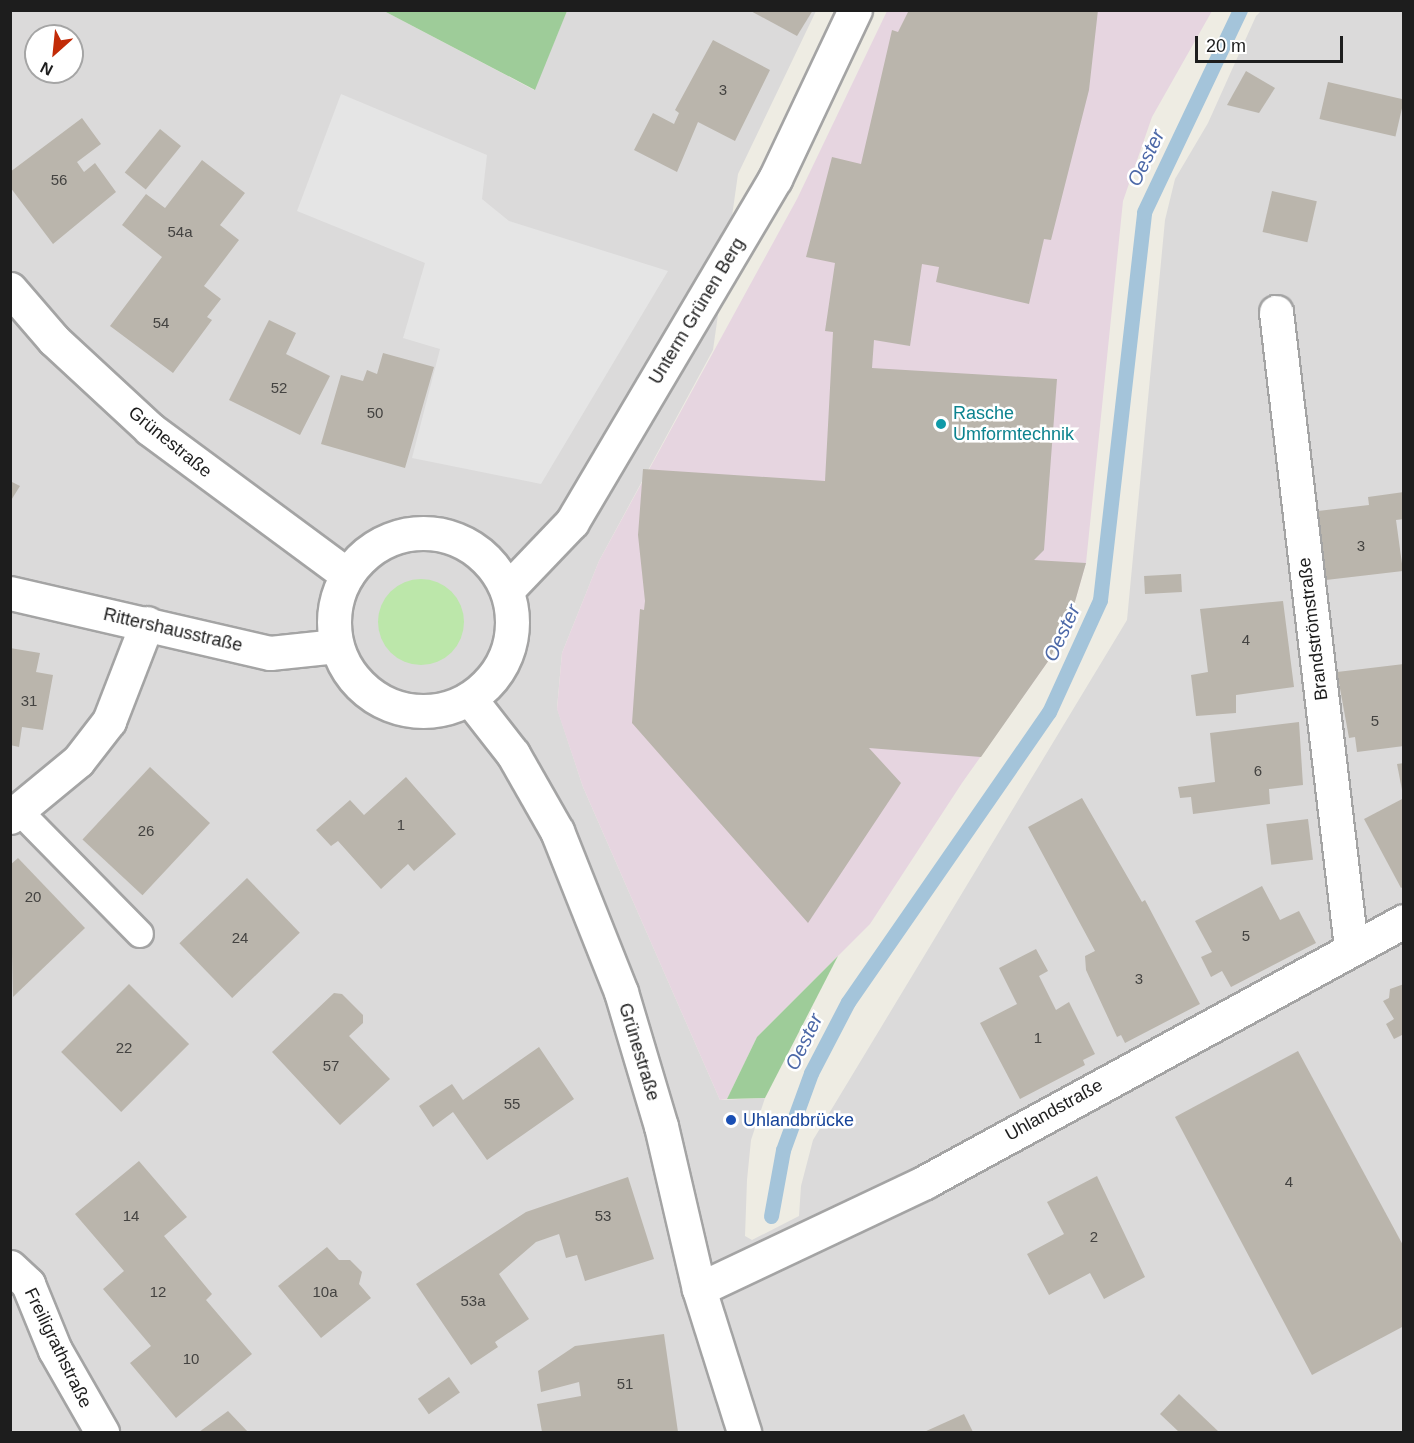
<!DOCTYPE html>
<html>
<head>
<meta charset="utf-8">
<style>
  body { margin:0 }
  #map { position:relative; width:1414px; height:1443px; overflow:hidden; background:#eeece3; font-family:Arial,sans-serif }
  div>[style] { position:absolute }
  .residential>* { inset:0; background:#dbdada }
  .industrial>* { inset:0; background:#e6d5e0 }
  .grass>* { inset:0; background:#bce7aa }
  .round { border-radius:50% }
  .forest>* { inset:0; background:#9ecc99 }
  .parking>* { inset:0; background:#e5e5e5 }
  .stream>* { height:15px; margin:-7.5px; padding:0 7.5px; transform-origin:7.5px; border-radius:7.5px; background:#a4c4da }
  .building>* { inset:0; background:#bab5ac; transform-origin:0 0 }
  .roads { filter:drop-shadow(2px 0 #a4a4a4) drop-shadow(-2px 0 #a4a4a4) drop-shadow(0 2px #a4a4a4) drop-shadow(0 -2px #a4a4a4) }
  .service>* { height:26px; margin:-13px; padding:0 13px; transform-origin:13px; border-radius:13px; background:#fff }
  .minor>* { height:33px; margin:-16.5px; padding:0 16.5px; transform-origin:16.5px; border-radius:16.5px; background:#fff }
  .tertiary>* { height:33px; margin:-16.5px; padding:0 16.5px; transform-origin:16.5px; border-radius:16.5px; background:#fff }
  .tertiary>.ring { margin:-16.5px; padding:0; box-sizing:content-box; background:none; border:33px solid #fff; border-radius:50% }
  .dots>* { width:16px; height:16px; translate:-50% -50%; box-sizing:border-box; border:3px solid #fff; border-radius:50% }
  span { translate:-50% -50%; white-space:nowrap; text-align:center; line-height:1.15; -webkit-text-stroke:5px #fff; paint-order:stroke }
  .number-label { font-size:15px; color:#444341 }
  .number-label span { -webkit-text-stroke-width:0 }
  .street-label { font-size:18px; color:#1d1d1d }
  .culture-label { font-size:18px; color:#0d838f }
  .left { translate:0 -50%; text-align:left }
  .transit-label { font-size:18px; color:#164399 }
  .water-label { font-size:20px; color:#4d69a8; font-style:italic }
  .frame { position:absolute; inset:0; border:12px solid #1d1d1d; pointer-events:none }
  .north { position:absolute; left:24px; top:24px; width:60px; height:60px; box-sizing:border-box; background:#fff; border:2px solid #a5a5a5; border-radius:50%; rotate:207deg; font-size:16px; font-weight:700; line-height:24px; text-align:center; color:#1d1d1d }
  .north::after { content:''; display:block; margin:auto; width:21px; height:27px; background:#c22b07; clip-path:polygon(50% 0,100% 100%,50% 72%,0 100%) }
  .scale { position:absolute; left:1195px; top:36px; width:148px; height:27px; box-sizing:border-box; border:3px solid #1d1d1d; border-top:0; padding-left:8px; font-size:18px; line-height:21px; white-space:nowrap; color:#1d1d1d; -webkit-text-stroke:4px #fff; paint-order:stroke }
</style>
</head>
<body>
<div id="map">
  <div class="residential">
    <i style="clip-path:polygon(evenodd,1262px 10px,1403px 11px,1403px 1432px,11px 1432px,10px 11px,384px 11px,534px 90px,567px 11px,816px 11px,738px 174px,713px 350px,599px 561px,562px 653px,557px 708px,583px 787px,720px 1100px,765px 1098px,751px 1140px,747px 1180px,745px 1236px,752px 1240px,799px 1216px,801px 1186px,813px 1140px,1127px 620px,1165px 220px,1175px 179px,1208px 123px,1256px 16px,1262px 10px,36px 36px,72px 36px,72px 72px,36px 72px,36px 36px)"></i>
  </div>
  <div class="industrial">
    <i style="clip-path:polygon(887px 11px,1212px 11px,1152px 117px,1123px 201px,1086px 563px,1072px 612px,1049px 660px,962px 783px,870px 924px,757px 1037px,727px 1099px,720px 1100px,583px 787px,557px 709px,562px 653px,599px 561px,797px 199px)"></i>
  </div>
  <div class="grass">
    <i class="round" style="left:378px;top:579px;width:86px;height:86px"></i>
  </div>
  <div class="forest">
    <i style="clip-path:polygon(384px 11px,567px 11px,535px 90px)"></i>
    <i style="clip-path:polygon(838px 956px,765px 1098px,727px 1099px,757px 1037px)"></i>
  </div>
  <div class="parking">
    <i style="clip-path:polygon(341px 94px,487px 155px,482px 199px,509px 221px,668px 271px,541px 484px,412px 458px,440px 349px,403px 338px,425px 263px,297px 211px)"></i>
  </div>
  <div class="stream">
    <i style="left:771px;top:1216px;width:67px;rotate:-79.7deg"></i>
    <i style="left:783px;top:1150px;width:82px;rotate:-70deg"></i>
    <i style="left:811px;top:1073px;width:80px;rotate:-62.5deg"></i>
    <i style="left:848px;top:1002px;width:353px;rotate:-55.3deg"></i>
    <i style="left:1049px;top:712px;width:123px;rotate:-65.5deg"></i>
    <i style="left:1100px;top:600px;width:390px;rotate:-83.5deg"></i>
    <i style="left:1144px;top:212px;width:224px;rotate:-64.6deg"></i>
  </div>
  <div class="building">
    <i style="clip-path:polygon(749px 10px,813px 10px,797px 36px)"></i>
    <i style="clip-path:polygon(909px 10px,1098px 10px,1089px 90px,1051px 240px,1044px 239px,1029px 304px,936px 282px,939px 267px,922px 264px,910px 346px,874px 340px,872px 368px,1057px 379px,1044px 550px,1034px 560px,1086px 563px,1072px 612px,1049px 660px,981px 757px,869px 748px,901px 783px,808px 923px,632px 723px,640px 609px,644px 610px,645px 601px,638px 535px,643px 469px,825px 481px,833px 332px,825px 331px,835px 263px,806px 257px,832px 157px,861px 164px,892px 30px,898px 32px)"></i>
    <i style="clip-path:polygon(713px 40px,770px 70px,735px 141px,698px 122px,677px 172px,634px 150px,653px 113px,674px 124px,679px 113px,675px 110px)"></i>
    <i style="clip-path:polygon(1246px 71px,1275px 88px,1259px 113px,1227px 105px)"></i>
    <i style="left:1328px;top:82px;width:78px;height:38px;rotate:13deg"></i>
    <i style="clip-path:polygon(82px 118px,101px 144px,77px 162px,84px 172px,95px 163px,116px 192px,53px 244px,10px 187px,10px 172px)"></i>
    <i style="left:160px;top:129px;width:27px;height:56px;rotate:39deg"></i>
    <i style="clip-path:polygon(202px 160px,245px 193px,220px 225px,239px 240px,204px 286px,221px 299px,207px 317px,212px 320px,173px 373px,110px 326px,162px 257px,122px 225px,146px 194px,165px 208px)"></i>
    <i style="left:1272px;top:191px;width:46px;height:42px;rotate:13deg"></i>
    <i style="clip-path:polygon(269px 320px,296px 333px,286px 354px,330px 376px,300px 435px,229px 400px)"></i>
    <i style="clip-path:polygon(383px 353px,434px 367px,405px 468px,321px 444px,341px 375px,363px 381px,367px 370px,377px 374px)"></i>
    <i style="clip-path:polygon(10px 481px,20px 486px,10px 502px)"></i>
    <i style="clip-path:polygon(1404px 492px,1404px 519px,1396px 520px,1403px 571px,1326px 580px,1318px 511px,1369px 505px,1368px 497px)"></i>
    <i style="left:1181px;top:574px;width:18px;height:37px;rotate:87deg"></i>
    <i style="clip-path:polygon(1283px 601px,1294px 687px,1236px 695px,1236px 713px,1196px 716px,1191px 675px,1208px 672px,1200px 609px)"></i>
    <i style="clip-path:polygon(10px 648px,40px 653px,36px 672px,53px 675px,43px 730px,22px 727px,19px 747px,10px 745px)"></i>
    <i style="clip-path:polygon(1404px 664px,1404px 746px,1357px 752px,1355px 737px,1349px 738px,1337px 672px)"></i>
    <i style="clip-path:polygon(1299px 722px,1303px 785px,1269px 789px,1270px 804px,1193px 814px,1191px 797px,1180px 798px,1178px 787px,1215px 782px,1210px 733px)"></i>
    <i style="clip-path:polygon(1404px 763px,1404px 790px,1402px 790px,1397px 764px)"></i>
    <i style="left:150px;top:767px;width:82px;height:99px;rotate:43deg"></i>
    <i style="clip-path:polygon(406px 777px,456px 834px,414px 871px,408px 864px,381px 889px,338px 841px,331px 846px,316px 830px,350px 800px,364px 815px)"></i>
    <i style="clip-path:polygon(1082px 798px,1142px 902px,1145px 900px,1200px 1004px,1125px 1043px,1121px 1035px,1117px 1037px,1086px 970px,1085px 956px,1095px 951px,1028px 827px)"></i>
    <i style="clip-path:polygon(1404px 798px,1404px 886px,1401px 888px,1364px 819px)"></i>
    <i style="left:1308px;top:819px;width:41px;height:42px;rotate:83deg"></i>
    <i style="clip-path:polygon(18px 858px,85px 928px,13px 997px,10px 865px)"></i>
    <i style="left:247px;top:878px;width:76px;height:94px;rotate:46deg"></i>
    <i style="clip-path:polygon(1262px 886px,1280px 920px,1299px 911px,1316px 943px,1231px 987px,1222px 971px,1211px 977px,1201px 957px,1212px 952px,1195px 921px)"></i>
    <i style="clip-path:polygon(1036px 949px,1048px 971px,1039px 976px,1056px 1010px,1069px 1002px,1095px 1054px,1083px 1060px,1085px 1065px,1020px 1099px,980px 1023px,1017px 1004px,999px 968px)"></i>
    <i style="left:129px;top:984px;width:85px;height:96px;rotate:45deg"></i>
    <i style="clip-path:polygon(1404px 984px,1404px 1034px,1394px 1039px,1386px 1024px,1394px 1019px,1383px 1001px,1389px 998px,1390px 989px)"></i>
    <i style="clip-path:polygon(334px 993px,342px 994px,363px 1015px,363px 1023px,349px 1036px,390px 1079px,340px 1125px,272px 1052px)"></i>
    <i style="clip-path:polygon(539px 1047px,574px 1099px,487px 1160px,453px 1112px,433px 1127px,419px 1106px,452px 1084px,463px 1100px)"></i>
    <i style="clip-path:polygon(1298px 1051px,1404px 1247px,1404px 1326px,1312px 1375px,1175px 1117px)"></i>
    <i style="clip-path:polygon(139px 1161px,187px 1217px,164px 1236px,212px 1294px,206px 1300px,252px 1354px,176px 1418px,130px 1363px,151px 1346px,103px 1289px,124px 1271px,75px 1214px)"></i>
    <i style="clip-path:polygon(1097px 1176px,1145px 1277px,1104px 1299px,1090px 1273px,1049px 1295px,1027px 1254px,1064px 1234px,1047px 1202px)"></i>
    <i style="clip-path:polygon(628px 1177px,654px 1259px,585px 1281px,577px 1255px,566px 1258px,559px 1234px,536px 1242px,499px 1274px,529px 1319px,495px 1342px,498px 1347px,471px 1365px,416px 1284px,526px 1212px)"></i>
    <i style="clip-path:polygon(327px 1247px,339px 1260px,350px 1260px,362px 1272px,359px 1284px,371px 1298px,321px 1338px,278px 1286px)"></i>
    <i style="clip-path:polygon(664px 1334px,678px 1432px,542px 1432px,537px 1404px,581px 1396px,579px 1382px,541px 1392px,538px 1371px,575px 1346px)"></i>
    <i style="left:449px;top:1377px;width:19px;height:38px;rotate:55deg"></i>
    <i style="clip-path:polygon(1179px 1394px,1219px 1432px,1179px 1432px,1160px 1414px)"></i>
    <i style="clip-path:polygon(228px 1411px,248px 1432px,199px 1432px)"></i>
    <i style="clip-path:polygon(964px 1414px,973px 1432px,924px 1432px)"></i>
  </div>
  <div class="roads">
    <div class="service">
      <i style="left:20px;top:812px;width:171px;rotate:45.5deg"></i>
    </div>
    <div class="minor">
      <i style="left:1276px;top:312px;width:639px;rotate:83.26deg"></i>
      <i style="left:507px;top:590px;width:94px;rotate:-46.3deg"></i>
      <i style="left:572px;top:522px;width:399px;rotate:-59.4deg"></i>
      <i style="left:775px;top:179px;width:187px;rotate:-64.7deg"></i>
      <i style="left:10px;top:593px;width:267px;rotate:13deg"></i>
      <i style="left:270px;top:653px;width:67px;rotate:-6deg"></i>
      <i style="left:10px;top:817px;width:88px;rotate:-39.5deg"></i>
      <i style="left:78px;top:761px;width:51px;rotate:-52.2deg"></i>
      <i style="left:109px;top:721px;width:105px;rotate:-68.8deg"></i>
      <i style="left:10px;top:1267px;width:25px;rotate:43deg"></i>
      <i style="left:28px;top:1284px;width:71px;rotate:67.8deg"></i>
      <i style="left:55px;top:1350px;width:95px;rotate:60.2deg"></i>
      <i style="left:699px;top:1289px;width:250px;rotate:-25.3deg"></i>
      <i style="left:925px;top:1182px;width:545px;rotate:-28.59deg"></i>
    </div>
    <div class="tertiary">
      <i style="left:10px;top:289px;width:67px;rotate:49.2deg"></i>
      <i style="left:54px;top:340px;width:131px;rotate:42.8deg"></i>
      <i style="left:150px;top:429px;width:245px;rotate:36.5deg"></i>
      <i class="ring" style="left:334px;top:533px;width:145px;height:145px"></i>
      <i style="left:470px;top:699px;width:70px;rotate:52deg"></i>
      <i style="left:513px;top:754px;width:89px;rotate:60.3deg"></i>
      <i style="left:557px;top:831px;width:173px;rotate:68.3deg"></i>
      <i style="left:621px;top:992px;width:140px;rotate:73.4deg"></i>
      <i style="left:661px;top:1126px;width:167px;rotate:76.9deg"></i>
      <i style="left:699px;top:1289px;width:150px;rotate:72.5deg"></i>
    </div>
  </div>
  <div class="dots">
    <i style="left:941px;top:424px;background:#0f9aa8"></i>
    <i style="left:731px;top:1120px;background:#1a4fb4"></i>
  </div>
  <div class="number-label">
    <span style="left:723px;top:90px">3</span>
    <span style="left:59px;top:180px">56</span>
    <span style="left:180px;top:232px">54a</span>
    <span style="left:161px;top:323px">54</span>
    <span style="left:279px;top:388px">52</span>
    <span style="left:375px;top:413px">50</span>
    <span style="left:1361px;top:546px">3</span>
    <span style="left:1246px;top:640px">4</span>
    <span style="left:29px;top:701px">31</span>
    <span style="left:1375px;top:721px">5</span>
    <span style="left:1258px;top:771px">6</span>
    <span style="left:401px;top:825px">1</span>
    <span style="left:146px;top:831px">26</span>
    <span style="left:33px;top:897px">20</span>
    <span style="left:1246px;top:936px">5</span>
    <span style="left:240px;top:938px">24</span>
    <span style="left:1139px;top:979px">3</span>
    <span style="left:1038px;top:1038px">1</span>
    <span style="left:124px;top:1048px">22</span>
    <span style="left:331px;top:1066px">57</span>
    <span style="left:512px;top:1104px">55</span>
    <span style="left:1289px;top:1182px">4</span>
    <span style="left:131px;top:1216px">14</span>
    <span style="left:603px;top:1216px">53</span>
    <span style="left:1094px;top:1237px">2</span>
    <span style="left:158px;top:1292px">12</span>
    <span style="left:325px;top:1292px">10a</span>
    <span style="left:473px;top:1301px">53a</span>
    <span style="left:191px;top:1359px">10</span>
    <span style="left:625px;top:1384px">51</span>
  </div>
  <div class="street-label">
    <span style="left:697px;top:311px;rotate:-59deg">Unterm Grünen Berg</span>
    <span style="left:170px;top:442px;rotate:39deg">Grünestraße</span>
    <span style="left:1313px;top:629px;rotate:-97deg">Brandströmstraße</span>
    <span style="left:173px;top:630px;rotate:13deg">Rittershausstraße</span>
    <span style="left:639px;top:1052px;rotate:73deg">Grünestraße</span>
    <span style="left:1054px;top:1110px;rotate:-29deg">Uhlandstraße</span>
    <span style="left:58px;top:1348px;rotate:64deg">Freiligrathstraße</span>
  </div>
  <div class="culture-label">
    <span class="left" style="left:953px;top:424px">Rasche<br>Umformtechnik</span>
  </div>
  <div class="transit-label">
    <span class="left" style="left:743px;top:1120px">Uhlandbrücke</span>
  </div>
  <div class="water-label">
    <span style="left:1146px;top:158px;rotate:-64deg">Oester</span>
    <span style="left:1062px;top:633px;rotate:-65deg">Oester</span>
    <span style="left:804px;top:1042px;rotate:-64deg">Oester</span>
  </div>
  <div class="frame"></div>
  <div class="north">N</div>
  <div class="scale">20 m</div>
</div>
</body>
</html>
